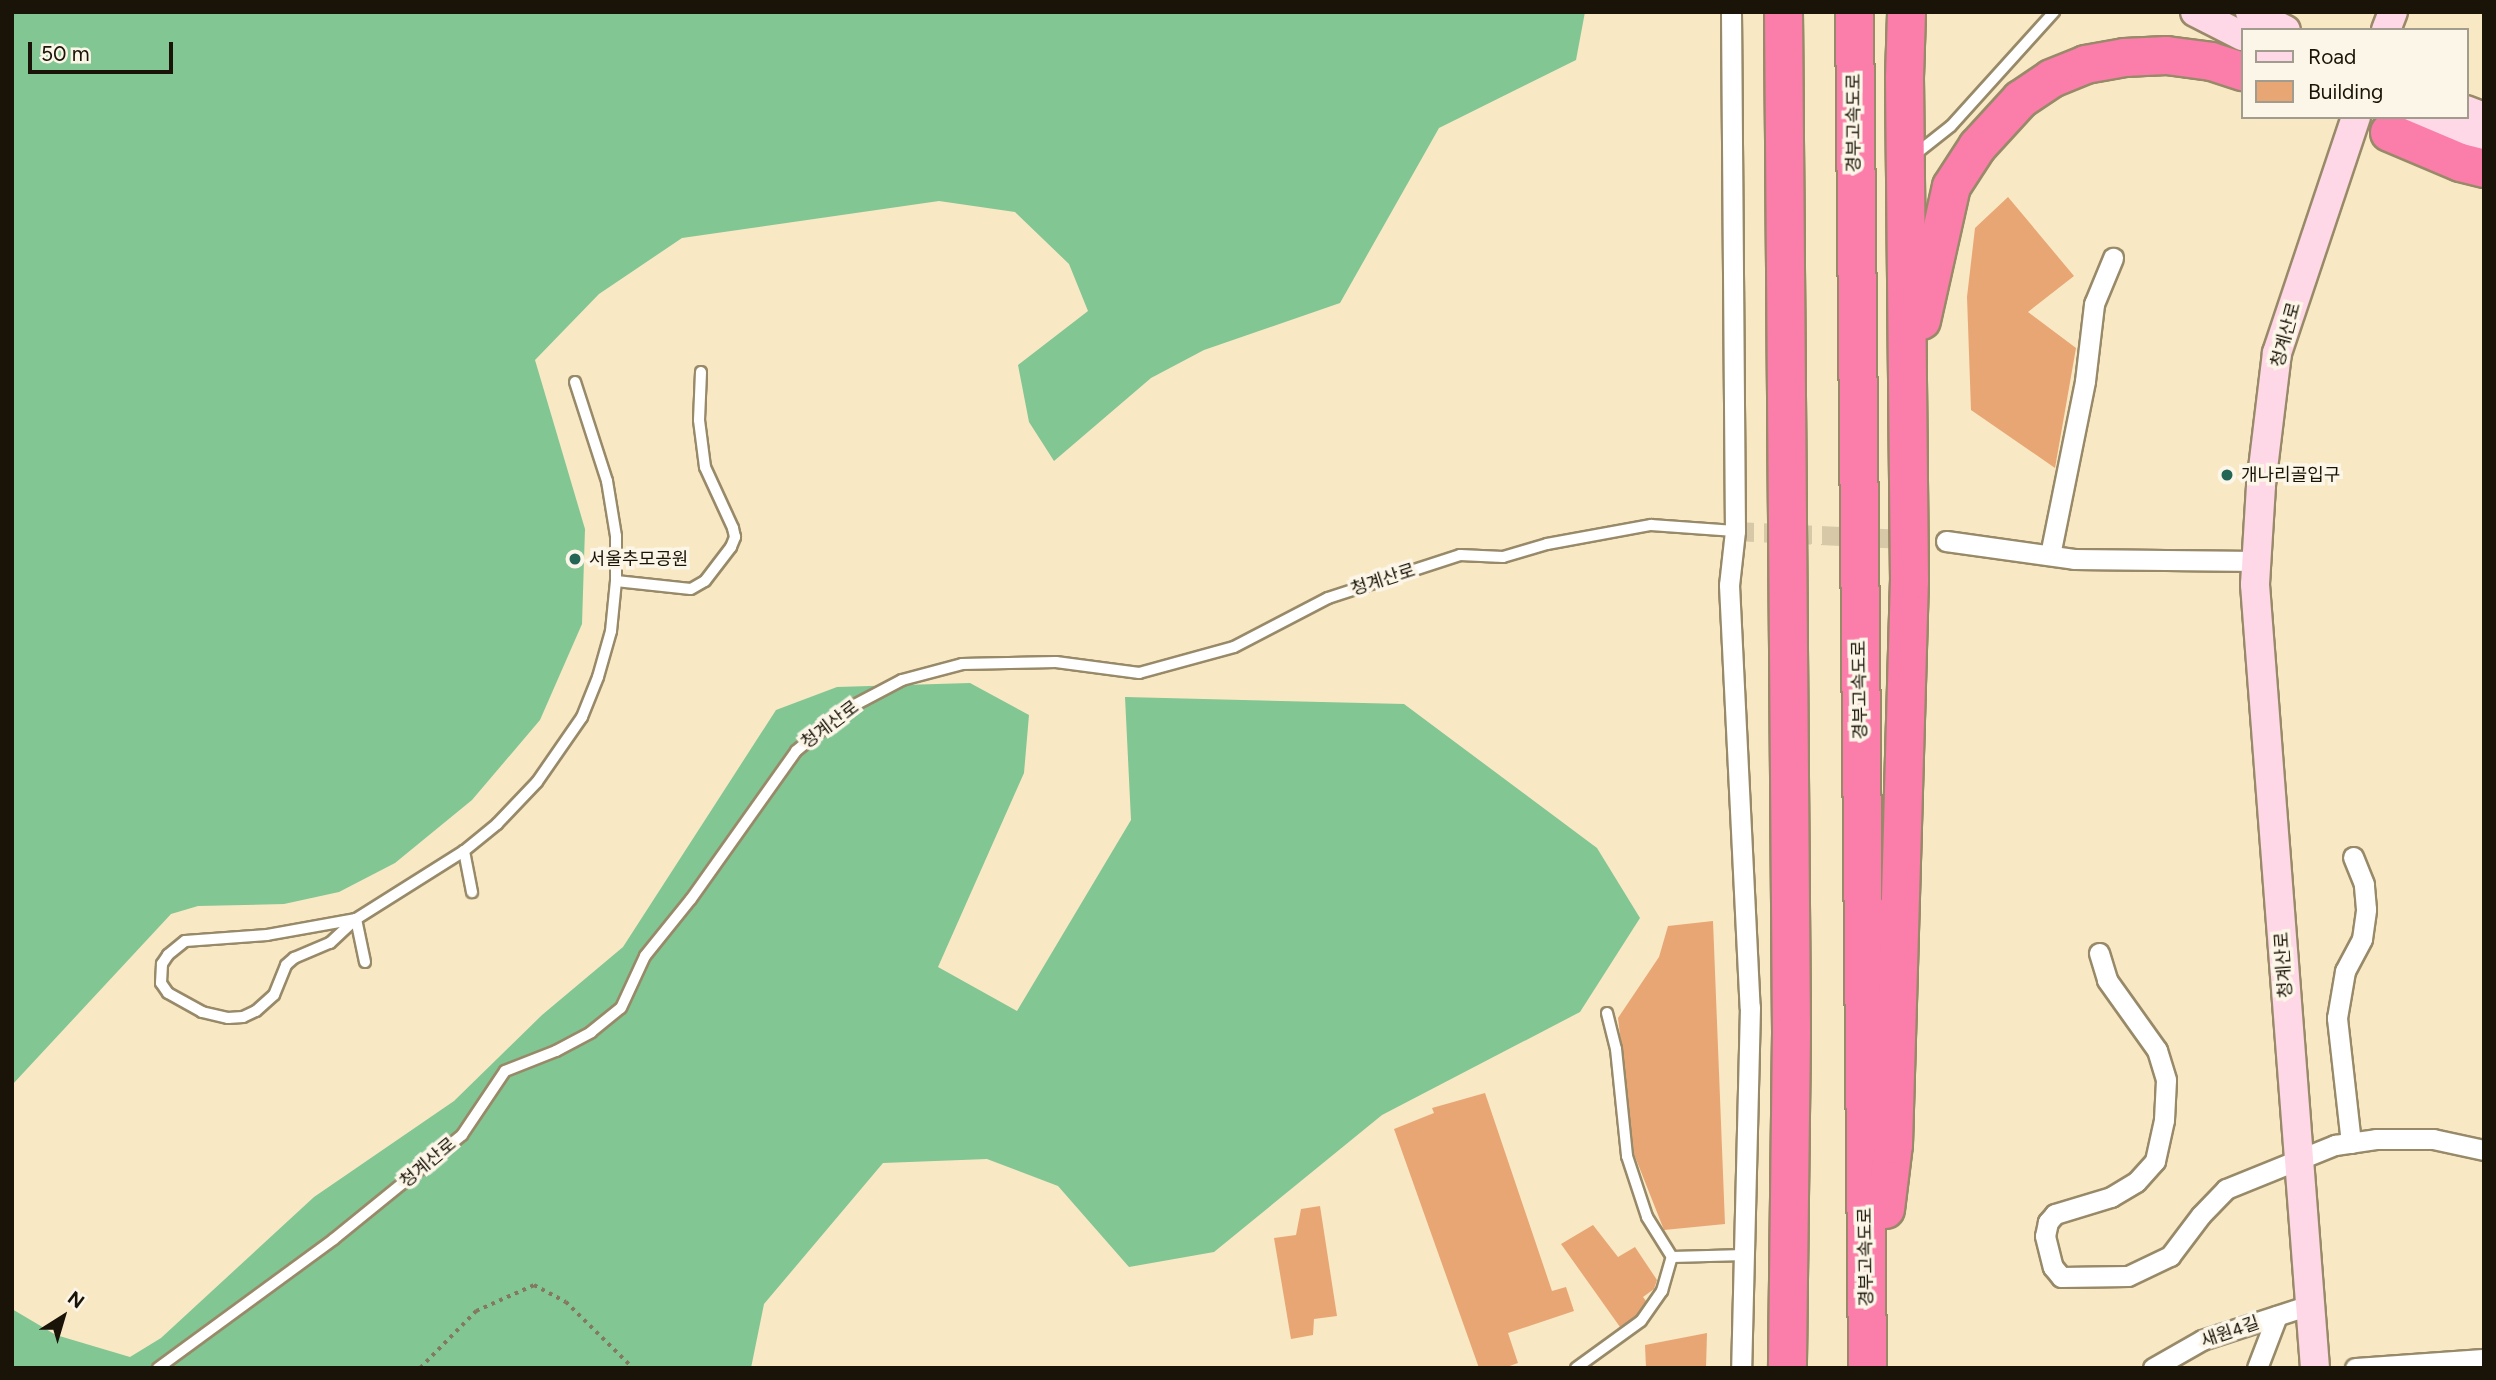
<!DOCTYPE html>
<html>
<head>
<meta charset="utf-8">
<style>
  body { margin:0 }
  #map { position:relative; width:2496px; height:1380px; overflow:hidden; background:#f8e8c4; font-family:Figtree,"Noto Sans KR",sans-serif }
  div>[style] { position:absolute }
  .forest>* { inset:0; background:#82c693 }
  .building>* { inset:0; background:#e8a675 }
  .minor-tunnel>* { height:19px; margin-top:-9.5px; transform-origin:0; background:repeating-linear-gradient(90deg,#d7c8a8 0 19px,transparent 0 29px) }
  .path>* { height:3.5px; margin-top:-1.75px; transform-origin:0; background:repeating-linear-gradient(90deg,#837861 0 3.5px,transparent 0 8.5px) }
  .roads { filter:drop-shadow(2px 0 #988a69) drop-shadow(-2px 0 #988a69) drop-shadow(0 2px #988a69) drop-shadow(0 -2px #988a69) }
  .service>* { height:10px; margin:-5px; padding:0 5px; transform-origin:5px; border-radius:5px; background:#fff }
  .minor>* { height:19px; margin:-9.5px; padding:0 9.5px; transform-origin:9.5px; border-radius:9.5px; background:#fff }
  .secondary>* { height:28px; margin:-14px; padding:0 14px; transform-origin:14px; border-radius:14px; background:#fed8e6 }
  .motorway>* { height:37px; margin:-18.5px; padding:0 18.5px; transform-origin:18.5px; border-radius:18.5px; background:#fb7daa }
  .dots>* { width:19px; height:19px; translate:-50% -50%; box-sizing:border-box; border:4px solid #fcf6e8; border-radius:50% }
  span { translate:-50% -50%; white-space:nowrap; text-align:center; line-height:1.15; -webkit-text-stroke:7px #fcf6e8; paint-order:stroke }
  .street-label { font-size:18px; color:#1a1408 }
  .poi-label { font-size:18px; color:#1a1408 }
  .left { translate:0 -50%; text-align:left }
  .frame { position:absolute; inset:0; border:14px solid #1a1408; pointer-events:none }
  .legend { position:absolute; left:2241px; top:28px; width:228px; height:91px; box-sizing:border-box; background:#fcf6e8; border:2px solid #a29c8e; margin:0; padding:9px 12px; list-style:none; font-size:21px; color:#1a1408 }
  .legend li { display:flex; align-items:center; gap:14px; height:35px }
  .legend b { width:35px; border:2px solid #a29c8e }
  .north { position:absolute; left:28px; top:1282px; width:70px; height:70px; -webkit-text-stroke:5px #fcf6e8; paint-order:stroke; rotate:37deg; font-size:19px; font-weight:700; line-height:28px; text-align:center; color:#1a1408 }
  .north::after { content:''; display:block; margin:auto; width:24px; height:32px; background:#1a1408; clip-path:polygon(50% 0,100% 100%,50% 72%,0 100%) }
  .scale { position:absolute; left:28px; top:42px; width:145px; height:32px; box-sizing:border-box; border:4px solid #1a1408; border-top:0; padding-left:9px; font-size:21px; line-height:24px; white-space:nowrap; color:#1a1408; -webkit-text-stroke:5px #fcf6e8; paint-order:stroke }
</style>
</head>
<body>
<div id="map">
  <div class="forest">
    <i style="clip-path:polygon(12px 12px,1585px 12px,1576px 60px,1439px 128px,1340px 303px,1204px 350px,1151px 378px,1054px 461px,1029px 422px,1018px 365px,1088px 311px,1069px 264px,1015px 212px,939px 201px,682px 238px,599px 294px,535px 360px,585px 529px,582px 624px,540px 720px,472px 800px,395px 863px,339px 892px,284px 904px,198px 906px,171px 914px,12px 1085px)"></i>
    <i style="clip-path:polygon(970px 683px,1029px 715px,1024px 773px,938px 967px,1017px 1011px,1131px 820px,1125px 697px,1404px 704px,1597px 848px,1640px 918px,1580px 1012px,1382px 1115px,1214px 1252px,1129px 1267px,1058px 1186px,987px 1159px,883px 1163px,764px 1304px,751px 1368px,12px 1368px,12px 1309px,56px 1335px,130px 1357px,161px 1338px,314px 1197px,454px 1101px,542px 1015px,623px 947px,776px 710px,837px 687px)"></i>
  </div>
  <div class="building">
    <i style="clip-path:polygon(2008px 197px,2074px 276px,2028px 312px,2076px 348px,2055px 468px,1971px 410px,1967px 297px,1975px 228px)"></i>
    <i style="clip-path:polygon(1713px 921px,1725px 1224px,1664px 1230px,1634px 1154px,1618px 1018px,1659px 957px,1668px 926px)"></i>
    <i style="clip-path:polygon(1485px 1093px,1552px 1291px,1566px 1287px,1574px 1311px,1508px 1333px,1518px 1363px,1504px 1368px,1479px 1368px,1394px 1129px,1434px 1113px,1432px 1108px)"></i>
    <i style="clip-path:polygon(1320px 1206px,1337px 1316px,1314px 1319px,1313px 1335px,1291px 1339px,1274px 1238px,1296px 1235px,1301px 1209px)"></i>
    <i style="clip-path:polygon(1593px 1225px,1618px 1257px,1635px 1247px,1657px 1280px,1654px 1289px,1643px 1297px,1646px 1301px,1636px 1316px,1620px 1327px,1561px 1244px)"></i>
    <i style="clip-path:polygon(1707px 1333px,1706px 1368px,1646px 1368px,1645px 1345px)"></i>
  </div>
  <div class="minor-tunnel">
    <i style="left:1735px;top:531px;width:211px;rotate:2.7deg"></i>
  </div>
  <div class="path">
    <i style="left:420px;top:1368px;width:80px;rotate:-45.5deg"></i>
    <i style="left:476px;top:1311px;width:64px;rotate:-24.1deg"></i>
    <i style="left:534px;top:1285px;width:36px;rotate:28deg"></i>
    <i style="left:566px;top:1302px;width:94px;rotate:44.6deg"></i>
  </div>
  <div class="roads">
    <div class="service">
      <i style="left:1913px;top:156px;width:48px;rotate:-38.3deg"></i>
      <i style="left:1951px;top:126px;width:154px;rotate:-47.9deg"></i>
      <i style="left:616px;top:581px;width:75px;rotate:6.1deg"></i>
      <i style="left:691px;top:589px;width:16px;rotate:-30deg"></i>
      <i style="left:705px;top:581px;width:43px;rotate:-52.6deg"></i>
      <i style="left:731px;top:547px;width:11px;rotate:-68deg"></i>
      <i style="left:735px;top:537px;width:9px;rotate:-103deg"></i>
      <i style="left:733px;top:528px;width:67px;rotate:-114.7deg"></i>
      <i style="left:705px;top:467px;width:47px;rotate:-97.3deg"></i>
      <i style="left:699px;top:420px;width:48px;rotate:-87.6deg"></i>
      <i style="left:464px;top:851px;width:42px;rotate:79deg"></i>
      <i style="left:356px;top:919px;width:90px;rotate:169.8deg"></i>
      <i style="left:267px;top:935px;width:82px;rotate:175.8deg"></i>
      <i style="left:185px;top:941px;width:22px;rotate:141deg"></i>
      <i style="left:168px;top:955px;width:11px;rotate:124deg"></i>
      <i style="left:162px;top:964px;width:19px;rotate:93deg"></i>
      <i style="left:161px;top:983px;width:12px;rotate:55deg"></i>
      <i style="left:168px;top:993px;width:39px;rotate:29deg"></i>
      <i style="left:202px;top:1012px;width:27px;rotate:13deg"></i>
      <i style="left:228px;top:1018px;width:15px;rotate:-4deg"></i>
      <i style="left:243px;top:1017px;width:14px;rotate:-25deg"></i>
      <i style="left:256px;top:1011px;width:24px;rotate:-42deg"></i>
      <i style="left:274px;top:995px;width:32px;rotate:-68deg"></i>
      <i style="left:286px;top:965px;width:11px;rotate:-41deg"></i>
      <i style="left:294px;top:958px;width:39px;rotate:-23deg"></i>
      <i style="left:330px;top:943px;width:35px;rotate:-43deg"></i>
      <i style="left:356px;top:919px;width:128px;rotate:-32.2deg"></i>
      <i style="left:464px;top:851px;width:43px;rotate:-39.3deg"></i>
      <i style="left:497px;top:824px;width:58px;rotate:-46.4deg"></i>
      <i style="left:537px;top:782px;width:79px;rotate:-55.3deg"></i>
      <i style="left:582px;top:717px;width:43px;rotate:-68.2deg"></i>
      <i style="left:598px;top:677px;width:48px;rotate:-74.2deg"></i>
      <i style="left:611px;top:631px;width:50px;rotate:-84.3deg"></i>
      <i style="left:616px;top:581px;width:45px;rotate:-90deg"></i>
      <i style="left:616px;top:536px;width:56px;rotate:-99.3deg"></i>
      <i style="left:607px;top:481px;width:104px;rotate:-107.9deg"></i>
      <i style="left:356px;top:919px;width:44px;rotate:78.2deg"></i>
      <i style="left:1607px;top:1013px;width:37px;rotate:76deg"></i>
      <i style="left:1616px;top:1049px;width:108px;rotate:84.1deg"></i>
      <i style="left:1627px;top:1156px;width:64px;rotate:71.8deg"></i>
      <i style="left:1647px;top:1217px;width:47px;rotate:58deg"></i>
      <i style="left:158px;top:1368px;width:218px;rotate:-36.2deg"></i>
      <i style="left:334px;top:1239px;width:165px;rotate:-39.1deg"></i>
      <i style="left:462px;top:1135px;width:77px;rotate:-56.1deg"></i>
      <i style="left:505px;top:1071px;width:55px;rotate:-21.4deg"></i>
      <i style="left:556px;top:1051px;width:40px;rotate:-28deg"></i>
      <i style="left:591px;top:1032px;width:38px;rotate:-39deg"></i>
      <i style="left:621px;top:1008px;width:57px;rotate:-65.2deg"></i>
      <i style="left:645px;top:956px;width:73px;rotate:-51.1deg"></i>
      <i style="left:691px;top:899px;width:181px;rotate:-54.6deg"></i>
      <i style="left:796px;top:751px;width:68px;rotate:-39.1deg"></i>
      <i style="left:849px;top:708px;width:60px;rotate:-27.8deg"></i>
      <i style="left:902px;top:680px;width:62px;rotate:-14.9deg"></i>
      <i style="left:962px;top:664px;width:94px;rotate:-1.2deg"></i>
      <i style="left:1056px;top:662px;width:84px;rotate:7.5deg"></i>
      <i style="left:1139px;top:673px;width:98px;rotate:-15.3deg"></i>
      <i style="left:1234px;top:647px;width:106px;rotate:-27.5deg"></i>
      <i style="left:1328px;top:598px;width:139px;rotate:-18deg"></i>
      <i style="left:1460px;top:555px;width:43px;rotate:2.7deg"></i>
      <i style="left:1503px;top:557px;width:46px;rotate:-16.5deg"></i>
      <i style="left:1547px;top:544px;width:106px;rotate:-10.4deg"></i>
      <i style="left:1651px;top:525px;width:84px;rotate:4.1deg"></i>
      <i style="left:1576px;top:1368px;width:80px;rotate:-35.9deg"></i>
      <i style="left:1641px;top:1321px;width:37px;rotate:-55deg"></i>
      <i style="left:1662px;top:1291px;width:35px;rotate:-74deg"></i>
      <i style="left:1672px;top:1257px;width:73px;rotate:-1.6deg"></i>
    </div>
    <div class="minor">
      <i style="left:1731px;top:12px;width:519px;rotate:89.56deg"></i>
      <i style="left:1735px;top:531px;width:54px;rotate:96.3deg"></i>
      <i style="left:1729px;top:585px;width:423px;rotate:87.2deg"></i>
      <i style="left:1750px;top:1007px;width:361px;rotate:91.4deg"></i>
      <i style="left:1946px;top:541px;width:129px;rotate:8deg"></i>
      <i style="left:2074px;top:559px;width:183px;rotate:0.6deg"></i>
      <i style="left:2050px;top:555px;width:177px;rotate:-78.6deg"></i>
      <i style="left:2085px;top:381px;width:78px;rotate:-83.3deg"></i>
      <i style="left:2094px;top:304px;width:50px;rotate:-67.6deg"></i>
      <i style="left:2099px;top:953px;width:28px;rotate:73deg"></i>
      <i style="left:2107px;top:980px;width:86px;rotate:54.5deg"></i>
      <i style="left:2157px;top:1050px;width:31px;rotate:73deg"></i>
      <i style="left:2166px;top:1080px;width:40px;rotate:92.9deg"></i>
      <i style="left:2164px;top:1120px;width:42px;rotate:102.4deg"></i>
      <i style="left:2155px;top:1161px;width:28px;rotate:132deg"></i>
      <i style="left:2136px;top:1182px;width:29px;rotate:149deg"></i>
      <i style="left:2111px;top:1197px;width:59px;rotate:163.1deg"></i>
      <i style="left:2055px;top:1214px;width:11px;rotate:131deg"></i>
      <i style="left:2048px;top:1222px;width:14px;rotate:102deg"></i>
      <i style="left:2045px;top:1236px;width:32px;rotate:76deg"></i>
      <i style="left:2053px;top:1267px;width:13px;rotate:51deg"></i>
      <i style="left:2061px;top:1277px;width:67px;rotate:-0.9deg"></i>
      <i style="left:2128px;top:1276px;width:47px;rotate:-25.5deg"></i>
      <i style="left:2170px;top:1256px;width:51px;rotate:-52.9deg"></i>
      <i style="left:2201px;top:1215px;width:36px;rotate:-46deg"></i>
      <i style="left:2226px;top:1189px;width:118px;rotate:-22deg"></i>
      <i style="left:2335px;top:1145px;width:41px;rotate:-8.3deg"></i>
      <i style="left:2376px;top:1139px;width:57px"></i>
      <i style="left:2433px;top:1139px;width:52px;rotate:12.2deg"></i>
      <i style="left:2351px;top:1143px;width:126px;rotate:-96.4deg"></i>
      <i style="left:2337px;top:1018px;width:48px;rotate:-80.3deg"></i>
      <i style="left:2345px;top:971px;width:36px;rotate:-62deg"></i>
      <i style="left:2362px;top:939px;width:30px;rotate:-82deg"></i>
      <i style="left:2366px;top:909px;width:25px;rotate:-95deg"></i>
      <i style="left:2364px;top:884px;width:29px;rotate:-112deg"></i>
      <i style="left:2153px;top:1368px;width:56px;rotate:-29.7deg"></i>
      <i style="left:2202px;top:1340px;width:114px;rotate:-18deg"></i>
      <i style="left:2257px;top:1368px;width:56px;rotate:-69deg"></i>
      <i style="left:2355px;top:1368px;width:129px;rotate:-4deg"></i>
    </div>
    <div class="secondary">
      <i style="left:2195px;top:12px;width:53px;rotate:27.1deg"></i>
      <i style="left:2250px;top:12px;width:40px;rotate:26.6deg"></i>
      <i style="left:2386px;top:30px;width:19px;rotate:-69deg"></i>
      <i style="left:2466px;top:110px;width:19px;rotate:21deg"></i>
      <i style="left:2417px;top:117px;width:72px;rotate:21.9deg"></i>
      <i style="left:2315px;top:1368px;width:786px;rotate:-94.38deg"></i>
      <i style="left:2255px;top:584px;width:99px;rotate:-86.5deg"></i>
      <i style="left:2261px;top:485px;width:133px;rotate:-83.1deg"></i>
      <i style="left:2277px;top:353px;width:249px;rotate:-71.5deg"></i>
    </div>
    <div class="motorway">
      <i style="left:1783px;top:12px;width:1021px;rotate:89.55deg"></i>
      <i style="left:1791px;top:1033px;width:335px;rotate:90.7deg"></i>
      <i style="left:1854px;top:12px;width:1356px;rotate:89.45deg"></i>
      <i style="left:2389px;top:132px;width:77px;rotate:22.9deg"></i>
      <i style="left:2460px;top:162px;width:25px;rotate:14deg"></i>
      <i style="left:1921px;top:320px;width:137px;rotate:-77.4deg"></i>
      <i style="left:1951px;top:186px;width:48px;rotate:-57deg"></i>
      <i style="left:1977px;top:146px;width:64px;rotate:-47.5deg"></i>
      <i style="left:2020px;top:99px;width:37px;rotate:-34deg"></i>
      <i style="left:2051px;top:78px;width:37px;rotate:-22deg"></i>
      <i style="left:2085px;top:64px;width:40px;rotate:-10deg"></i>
      <i style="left:2124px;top:57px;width:42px;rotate:-2.7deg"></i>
      <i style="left:2166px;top:55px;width:45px;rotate:7.6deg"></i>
      <i style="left:2211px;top:61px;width:33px;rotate:18deg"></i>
      <i style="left:1885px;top:1209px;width:65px;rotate:-83deg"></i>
      <i style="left:1893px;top:1144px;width:564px;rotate:-88.38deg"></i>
      <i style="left:1909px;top:580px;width:503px;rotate:-90.57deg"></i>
      <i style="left:1904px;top:77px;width:65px;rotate:-88.2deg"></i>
    </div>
  </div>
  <div class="dots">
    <i style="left:2227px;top:475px;background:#246656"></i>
    <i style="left:575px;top:559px;background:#246656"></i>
  </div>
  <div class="street-label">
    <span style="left:1854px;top:123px;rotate:-90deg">경부고속도로</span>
    <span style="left:2286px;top:335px;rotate:-75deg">청계산로</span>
    <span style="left:1383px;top:580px;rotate:-18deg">청계산로</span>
    <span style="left:1860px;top:690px;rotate:-91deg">경부고속도로</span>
    <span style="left:830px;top:725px;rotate:-37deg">청계산로</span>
    <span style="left:2284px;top:965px;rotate:-94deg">청계산로</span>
    <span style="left:428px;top:1163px;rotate:-40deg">청계산로</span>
    <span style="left:1866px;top:1257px;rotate:-91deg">경부고속도로</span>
    <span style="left:2230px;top:1332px;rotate:-19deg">새원4길</span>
  </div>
  <div class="poi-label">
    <span class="left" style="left:2241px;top:475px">개나리골입구</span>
    <span class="left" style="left:589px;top:559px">서울추모공원</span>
  </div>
  <div class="frame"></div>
  <ul class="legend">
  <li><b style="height:9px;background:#fed8e6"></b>Road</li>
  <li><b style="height:19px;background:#e8a675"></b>Building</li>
  </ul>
  <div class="north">N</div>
  <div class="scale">50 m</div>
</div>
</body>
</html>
